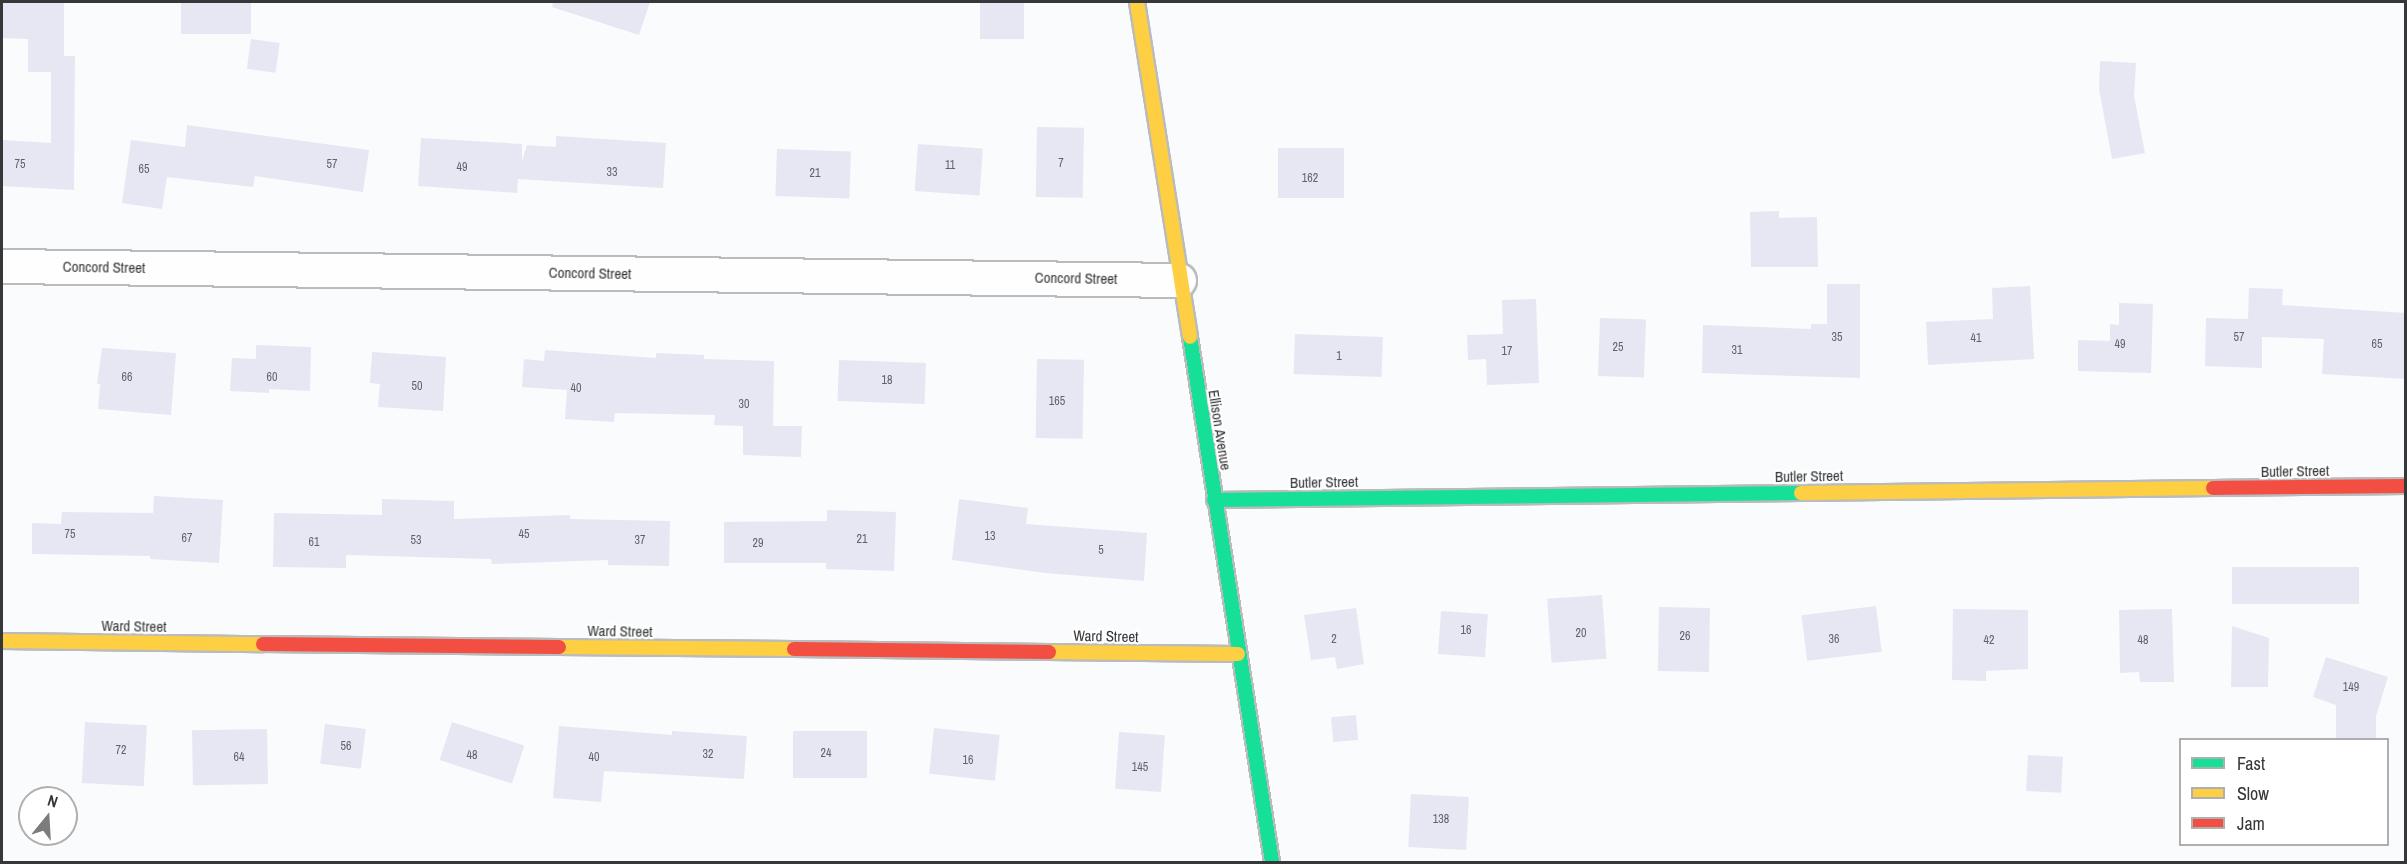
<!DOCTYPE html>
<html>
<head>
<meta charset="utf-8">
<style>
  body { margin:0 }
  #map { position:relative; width:2407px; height:864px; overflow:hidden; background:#fafbfd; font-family:"Archivo Narrow",sans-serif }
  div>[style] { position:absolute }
  .building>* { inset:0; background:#e7e7f3; transform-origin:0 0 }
  .roads { filter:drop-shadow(2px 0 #babbbd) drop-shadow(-2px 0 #babbbd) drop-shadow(0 2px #babbbd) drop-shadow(0 -2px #babbbd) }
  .street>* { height:33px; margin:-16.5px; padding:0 16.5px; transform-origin:16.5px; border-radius:16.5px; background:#fefeff }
  .fast>* { height:14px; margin:-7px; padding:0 7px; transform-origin:7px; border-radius:7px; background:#16e098 }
  .slow>* { height:14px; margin:-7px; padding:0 7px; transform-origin:7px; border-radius:7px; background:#ffcf43 }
  .jam>* { height:14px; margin:-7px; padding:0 7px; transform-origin:7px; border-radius:7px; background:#f24e42 }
  span { translate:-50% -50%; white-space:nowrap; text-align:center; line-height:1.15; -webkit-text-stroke:4.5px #fff; paint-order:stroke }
  .number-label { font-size:12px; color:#626368 }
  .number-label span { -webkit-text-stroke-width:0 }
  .street-label { font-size:15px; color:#353739 }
  .frame { position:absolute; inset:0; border:3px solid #353739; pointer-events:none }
  .legend { position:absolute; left:2179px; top:738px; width:210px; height:108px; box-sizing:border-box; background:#fff; border:2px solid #aeafb0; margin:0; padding:8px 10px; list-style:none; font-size:18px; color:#353739 }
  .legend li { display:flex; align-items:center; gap:12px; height:30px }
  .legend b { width:30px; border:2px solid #aeafb0 }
  .north { position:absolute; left:18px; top:786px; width:60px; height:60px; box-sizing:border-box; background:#fff; border:2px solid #aeafb0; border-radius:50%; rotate:18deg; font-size:16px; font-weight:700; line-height:24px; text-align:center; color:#353739 }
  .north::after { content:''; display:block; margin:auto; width:21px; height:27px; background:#7a7c7e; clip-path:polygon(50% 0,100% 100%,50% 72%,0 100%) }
</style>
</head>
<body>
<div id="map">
  <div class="building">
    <i style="clip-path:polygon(2px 2px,64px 2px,64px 56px,75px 56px,74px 190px,2px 186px,2px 140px,51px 143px,51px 72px,28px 72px,28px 39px,2px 38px)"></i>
    <i style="left:181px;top:2px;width:70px;height:32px"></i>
    <i style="clip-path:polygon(553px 2px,650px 2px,639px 35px,552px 7px)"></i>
    <i style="left:980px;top:2px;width:44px;height:37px"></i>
    <i style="left:251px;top:39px;width:29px;height:30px;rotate:8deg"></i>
    <i style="clip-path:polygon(2100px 61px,2136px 63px,2134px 96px,2145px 153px,2112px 159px,2099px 89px)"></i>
    <i style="clip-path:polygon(187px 125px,369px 150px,363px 192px,255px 176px,253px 187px,167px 177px,162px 209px,122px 203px,131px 140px,185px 147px)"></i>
    <i style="left:1037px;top:127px;width:47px;height:70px;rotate:1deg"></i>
    <i style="clip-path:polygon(556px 136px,666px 143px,663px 188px,518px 179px,517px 193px,418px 186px,421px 138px,522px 144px,522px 161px,527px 145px,556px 147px)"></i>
    <i style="left:918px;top:144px;width:65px;height:47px;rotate:4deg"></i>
    <i style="left:1344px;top:148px;width:50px;height:66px;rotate:90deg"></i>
    <i style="left:777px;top:149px;width:74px;height:47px;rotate:2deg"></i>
    <i style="clip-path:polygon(1779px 211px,1779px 218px,1817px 217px,1818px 267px,1751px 267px,1750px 212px)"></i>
    <i style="clip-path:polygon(1827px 284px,1860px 284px,1860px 378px,1702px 373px,1703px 325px,1811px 329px,1811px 324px,1827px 324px)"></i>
    <i style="clip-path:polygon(2030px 286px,2034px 359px,1928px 365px,1926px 322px,1993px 319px,1992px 288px)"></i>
    <i style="clip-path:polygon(2249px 288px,2283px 289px,2282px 305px,2406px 313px,2406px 379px,2322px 374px,2324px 339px,2262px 337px,2262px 368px,2205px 366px,2206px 318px,2248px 319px)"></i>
    <i style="clip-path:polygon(1536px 299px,1539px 383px,1487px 385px,1486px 359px,1468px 360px,1467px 335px,1503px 334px,1502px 300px)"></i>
    <i style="clip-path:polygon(2119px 303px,2153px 304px,2151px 373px,2078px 371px,2078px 340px,2110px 341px,2110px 324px,2119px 325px)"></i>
    <i style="left:1600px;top:318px;width:46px;height:58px;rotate:2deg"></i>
    <i style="left:1295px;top:334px;width:88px;height:40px;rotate:2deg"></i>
    <i style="clip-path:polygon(256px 345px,311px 347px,310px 391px,269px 389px,269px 393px,230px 391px,232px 358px,256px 359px)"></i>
    <i style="clip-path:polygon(102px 348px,176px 353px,171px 415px,98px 409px,100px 384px,97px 384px)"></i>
    <i style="clip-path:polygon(545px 350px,656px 358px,656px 353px,704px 355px,704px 359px,774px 361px,773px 426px,802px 426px,801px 457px,743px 455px,743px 426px,714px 425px,715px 415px,615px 413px,614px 422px,565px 419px,567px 390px,522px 387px,524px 359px,544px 361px)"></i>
    <i style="clip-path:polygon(372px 352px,446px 357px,443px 411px,378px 407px,380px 384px,370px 383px)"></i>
    <i style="left:1037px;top:359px;width:47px;height:79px;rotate:1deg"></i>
    <i style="left:839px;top:360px;width:87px;height:41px;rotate:2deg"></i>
    <i style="clip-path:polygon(154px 496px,223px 500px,219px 563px,150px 559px,150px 556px,32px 554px,32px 523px,61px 524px,62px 512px,153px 513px)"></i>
    <i style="clip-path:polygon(382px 499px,454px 501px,454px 519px,570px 515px,570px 519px,670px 521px,669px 566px,608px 565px,608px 560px,492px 564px,491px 559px,346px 555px,346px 568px,273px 567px,274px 513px,382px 515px)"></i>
    <i style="clip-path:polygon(959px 499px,1028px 508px,1026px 524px,1147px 533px,1144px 581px,1045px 573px,952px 560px)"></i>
    <i style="clip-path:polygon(827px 510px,896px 512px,894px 571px,826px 569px,826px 563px,724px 563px,724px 522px,827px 521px)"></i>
    <i style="left:2232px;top:567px;width:127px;height:37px"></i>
    <i style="left:1602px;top:595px;width:64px;height:55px;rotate:86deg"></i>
    <i style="left:1876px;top:606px;width:46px;height:75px;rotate:83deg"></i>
    <i style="left:1659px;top:607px;width:51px;height:64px;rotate:1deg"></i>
    <i style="clip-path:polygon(1356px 608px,1364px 664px,1337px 669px,1335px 657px,1311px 660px,1304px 615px)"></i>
    <i style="clip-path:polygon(1953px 609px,2028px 610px,2028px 669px,1986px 671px,1986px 681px,1952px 680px)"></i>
    <i style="clip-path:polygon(2172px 609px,2174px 682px,2140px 682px,2139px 672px,2120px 673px,2119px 610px)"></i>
    <i style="left:1441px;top:611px;width:47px;height:43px;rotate:4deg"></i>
    <i style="clip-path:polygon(2232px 626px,2269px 638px,2268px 687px,2231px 687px)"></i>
    <i style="clip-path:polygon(2326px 657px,2388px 677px,2376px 716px,2376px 740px,2336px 740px,2336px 705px,2313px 697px)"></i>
    <i style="left:1356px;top:715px;width:25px;height:25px;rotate:85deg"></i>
    <i style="left:85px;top:722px;width:62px;height:61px;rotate:3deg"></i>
    <i style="left:452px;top:722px;width:76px;height:40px;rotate:18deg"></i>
    <i style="left:325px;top:724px;width:41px;height:40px;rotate:7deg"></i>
    <i style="clip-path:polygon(559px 726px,672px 735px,672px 731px,747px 736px,744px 779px,604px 771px,601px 802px,553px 798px)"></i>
    <i style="left:934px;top:728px;width:66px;height:46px;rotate:6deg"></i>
    <i style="left:267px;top:729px;width:55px;height:75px;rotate:89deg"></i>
    <i style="left:867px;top:731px;width:47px;height:74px;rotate:90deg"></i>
    <i style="left:1119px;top:732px;width:46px;height:57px;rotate:4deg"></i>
    <i style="left:2028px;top:755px;width:35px;height:36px;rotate:3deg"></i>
    <i style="left:1411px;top:794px;width:58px;height:53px;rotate:3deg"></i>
  </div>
  <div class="roads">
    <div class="street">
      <i style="left:2px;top:266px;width:1177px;rotate:0.68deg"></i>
    </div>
    <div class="fast">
      <i style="left:1190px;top:337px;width:531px;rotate:81.12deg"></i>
      <i style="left:1214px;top:500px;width:587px;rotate:-0.68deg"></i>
    </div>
    <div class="slow">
      <i style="left:1137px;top:2px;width:339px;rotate:81deg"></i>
      <i style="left:1801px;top:493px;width:412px;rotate:-0.7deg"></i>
      <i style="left:2px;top:641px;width:261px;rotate:0.7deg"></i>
      <i style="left:559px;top:647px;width:235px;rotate:0.5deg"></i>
      <i style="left:1049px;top:652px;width:189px;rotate:0.6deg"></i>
    </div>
    <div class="jam">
      <i style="left:2213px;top:488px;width:193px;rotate:-0.6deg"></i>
      <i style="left:263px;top:644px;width:296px;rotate:0.6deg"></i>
      <i style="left:794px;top:649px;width:255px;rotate:0.7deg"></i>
    </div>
  </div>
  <div class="number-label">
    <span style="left:1061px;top:164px">7</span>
    <span style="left:20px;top:165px">75</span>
    <span style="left:332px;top:165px">57</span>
    <span style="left:950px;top:166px">11</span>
    <span style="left:462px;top:168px">49</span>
    <span style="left:144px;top:170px">65</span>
    <span style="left:612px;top:173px">33</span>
    <span style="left:815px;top:174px">21</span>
    <span style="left:1310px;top:179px">162</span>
    <span style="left:1837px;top:338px">35</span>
    <span style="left:2239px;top:338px">57</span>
    <span style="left:1976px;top:339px">41</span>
    <span style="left:2120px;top:345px">49</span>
    <span style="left:2377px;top:345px">65</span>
    <span style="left:1618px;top:348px">25</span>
    <span style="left:1737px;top:351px">31</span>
    <span style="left:1507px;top:352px">17</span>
    <span style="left:1339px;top:357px">1</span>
    <span style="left:127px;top:378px">66</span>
    <span style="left:272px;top:378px">60</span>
    <span style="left:887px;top:381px">18</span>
    <span style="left:417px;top:387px">50</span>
    <span style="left:576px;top:389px">40</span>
    <span style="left:1057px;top:402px">165</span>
    <span style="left:744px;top:405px">30</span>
    <span style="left:70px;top:535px">75</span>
    <span style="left:524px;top:535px">45</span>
    <span style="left:990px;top:537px">13</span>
    <span style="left:187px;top:539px">67</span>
    <span style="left:862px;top:540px">21</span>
    <span style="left:416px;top:541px">53</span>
    <span style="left:640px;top:541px">37</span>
    <span style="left:314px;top:543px">61</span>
    <span style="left:758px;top:544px">29</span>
    <span style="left:1101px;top:551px">5</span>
    <span style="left:1466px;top:631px">16</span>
    <span style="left:1581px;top:634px">20</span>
    <span style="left:1685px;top:637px">26</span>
    <span style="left:1334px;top:640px">2</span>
    <span style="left:1834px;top:640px">36</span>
    <span style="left:1989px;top:641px">42</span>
    <span style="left:2143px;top:641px">48</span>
    <span style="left:2351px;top:688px">149</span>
    <span style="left:346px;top:747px">56</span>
    <span style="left:121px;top:751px">72</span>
    <span style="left:826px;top:754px">24</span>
    <span style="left:708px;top:755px">32</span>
    <span style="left:472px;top:756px">48</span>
    <span style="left:239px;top:758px">64</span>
    <span style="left:594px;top:758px">40</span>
    <span style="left:968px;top:761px">16</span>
    <span style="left:1140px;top:768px">145</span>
    <span style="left:1441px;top:820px">138</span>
  </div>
  <div class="street-label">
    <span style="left:104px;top:267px;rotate:1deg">Concord Street</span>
    <span style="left:590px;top:273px;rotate:1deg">Concord Street</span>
    <span style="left:1076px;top:278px;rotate:1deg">Concord Street</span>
    <span style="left:1220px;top:430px;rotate:81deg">Ellison Avenue</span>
    <span style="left:2295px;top:471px;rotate:-1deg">Butler Street</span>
    <span style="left:1809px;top:476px;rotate:-1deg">Butler Street</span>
    <span style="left:1324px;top:482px;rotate:-1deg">Butler Street</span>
    <span style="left:134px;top:626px;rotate:1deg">Ward Street</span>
    <span style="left:620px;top:631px;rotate:1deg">Ward Street</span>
    <span style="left:1106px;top:636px;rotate:1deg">Ward Street</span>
  </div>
  <div class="frame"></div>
  <ul class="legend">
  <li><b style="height:8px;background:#16e098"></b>Fast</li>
  <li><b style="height:8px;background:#ffcf43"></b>Slow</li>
  <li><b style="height:8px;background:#f24e42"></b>Jam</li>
  </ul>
  <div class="north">N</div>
</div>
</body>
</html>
